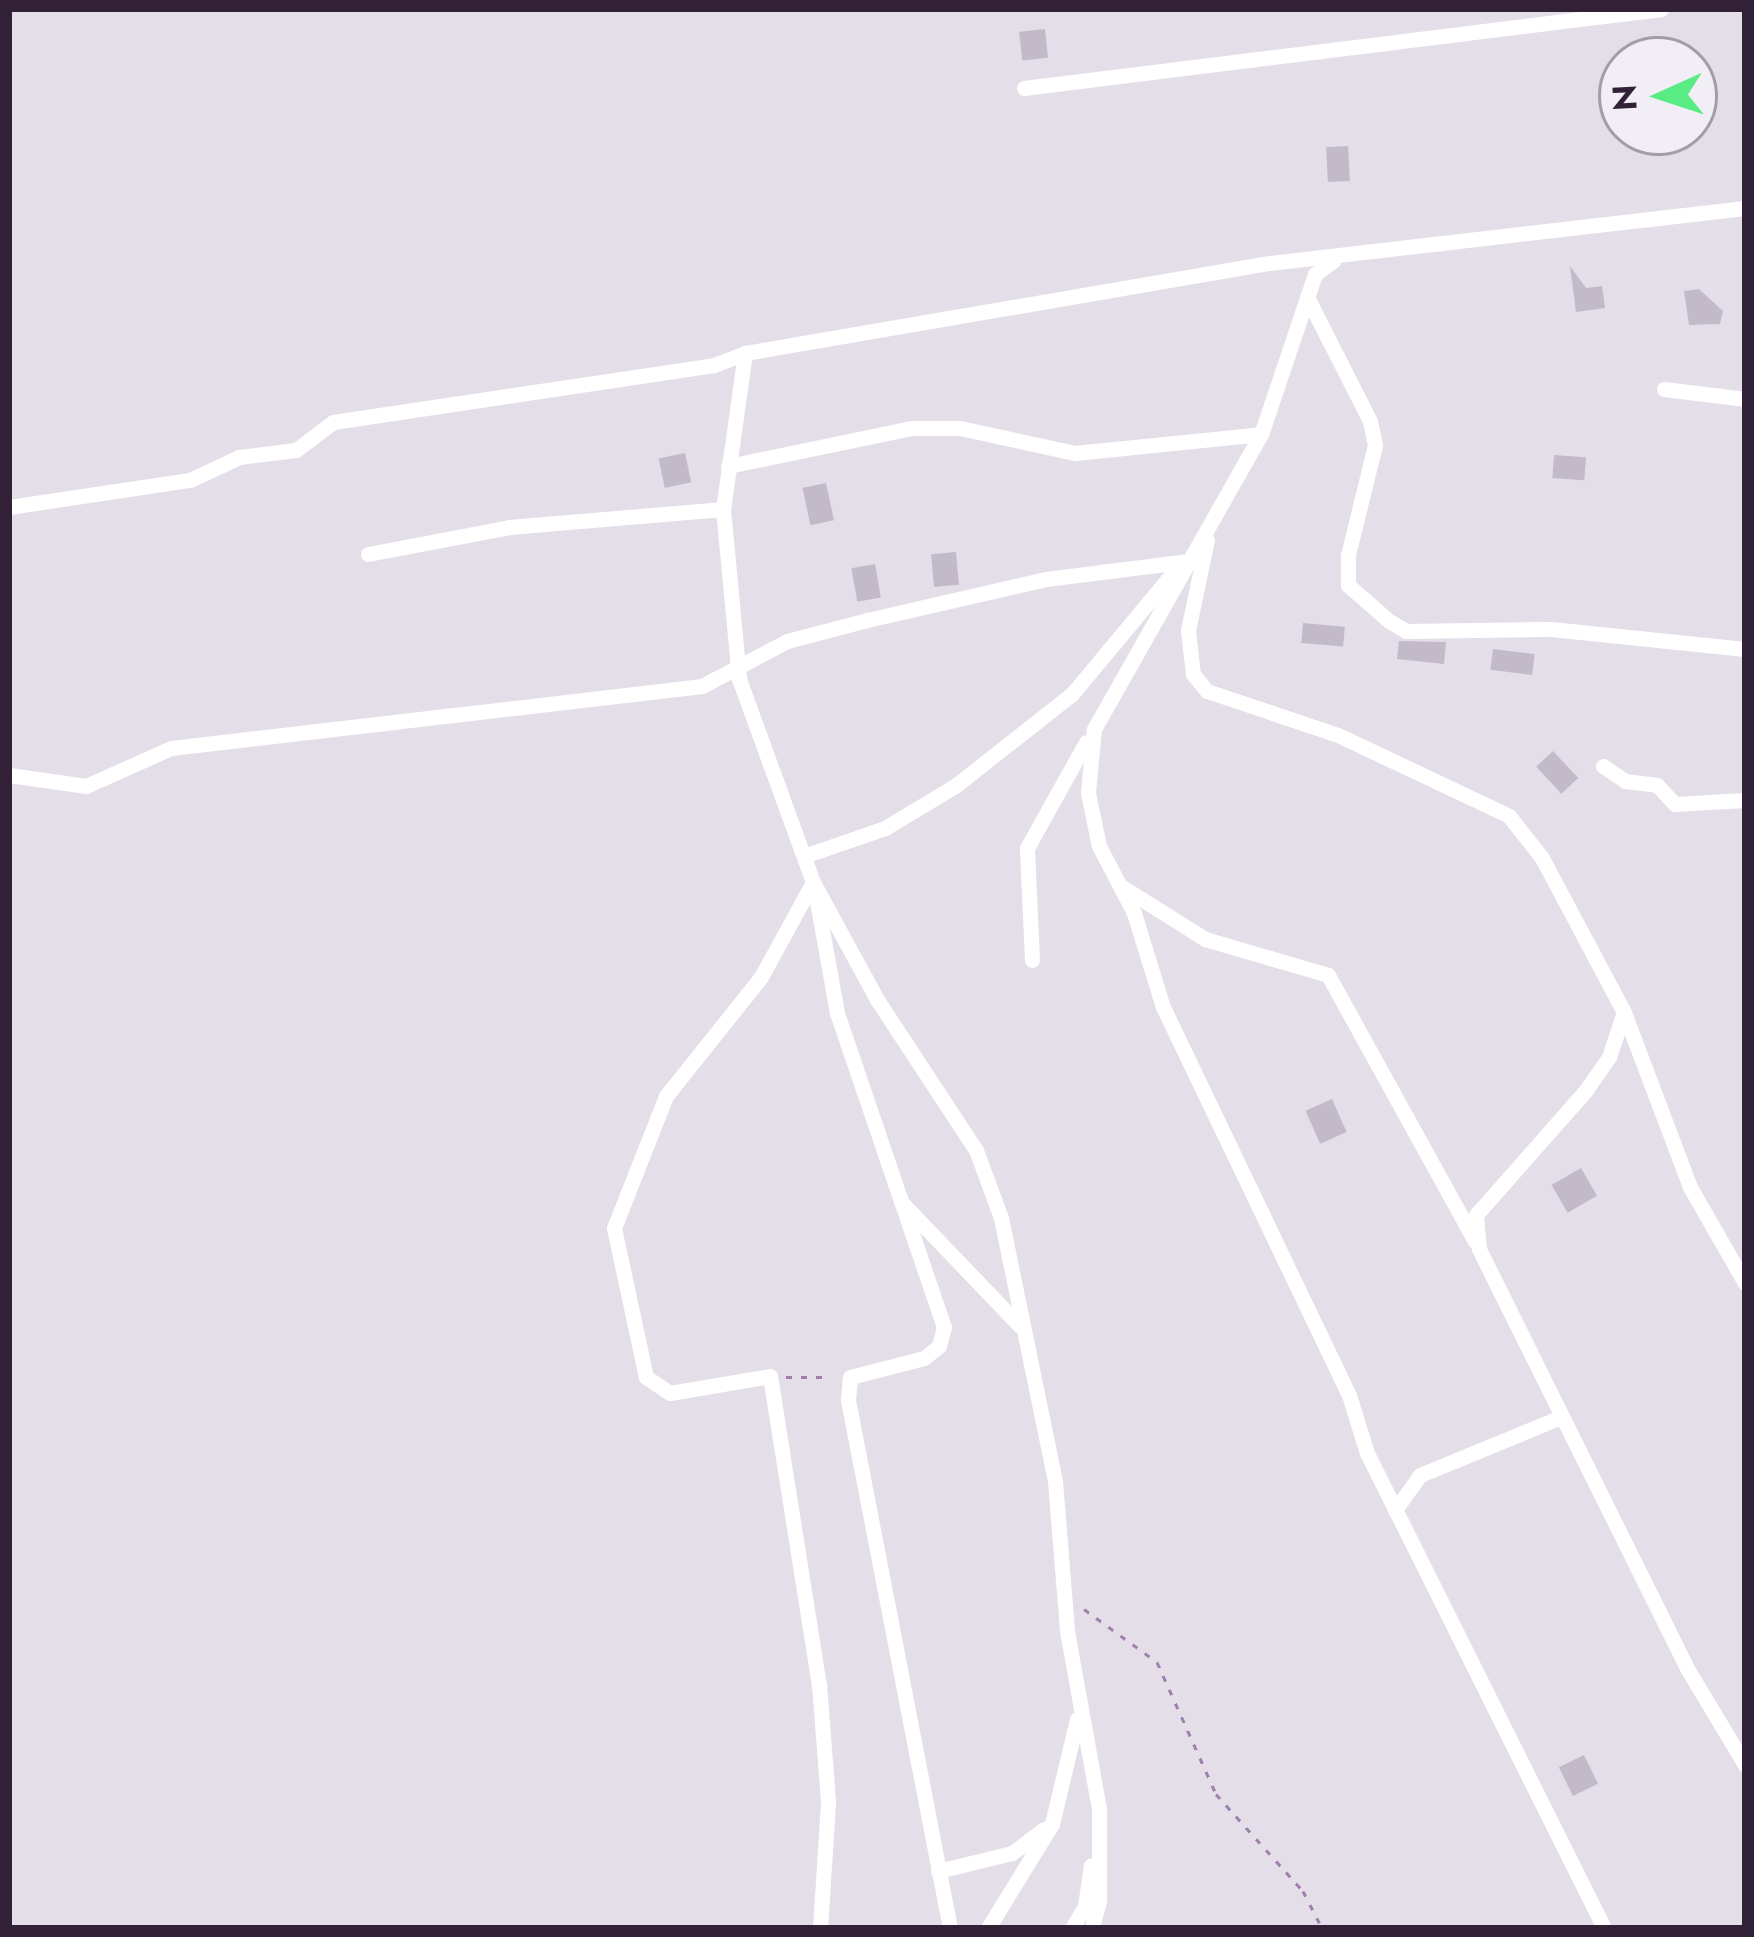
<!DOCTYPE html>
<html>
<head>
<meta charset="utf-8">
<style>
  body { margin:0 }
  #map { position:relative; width:1754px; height:1937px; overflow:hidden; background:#e4dee9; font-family:Jost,sans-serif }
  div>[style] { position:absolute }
  .building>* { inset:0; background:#c3bac9; transform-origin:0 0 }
  .path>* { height:3px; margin-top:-1.5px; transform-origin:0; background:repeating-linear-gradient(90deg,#9f7fab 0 6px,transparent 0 15px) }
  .street>* { height:15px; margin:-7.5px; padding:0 7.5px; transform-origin:7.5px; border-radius:7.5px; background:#fff }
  span { translate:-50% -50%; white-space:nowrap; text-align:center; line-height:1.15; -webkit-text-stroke:10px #f2eef6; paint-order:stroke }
  .frame { position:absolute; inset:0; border:12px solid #322037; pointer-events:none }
  .north { position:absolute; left:1598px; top:36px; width:120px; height:120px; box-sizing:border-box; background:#f2eef6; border:3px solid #a59caa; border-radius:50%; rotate:267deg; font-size:33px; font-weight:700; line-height:48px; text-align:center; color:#322037 }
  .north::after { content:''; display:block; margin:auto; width:42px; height:54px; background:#59eb84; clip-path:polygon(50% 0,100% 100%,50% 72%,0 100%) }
</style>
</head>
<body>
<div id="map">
  <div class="building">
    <i style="left:1045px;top:29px;width:29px;height:26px;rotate:84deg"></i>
    <i style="left:1348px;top:146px;width:35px;height:22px;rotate:87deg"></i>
    <i style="clip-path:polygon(1570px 266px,1586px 288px,1602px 286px,1605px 308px,1576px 312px)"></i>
    <i style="clip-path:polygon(1699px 289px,1723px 311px,1720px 324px,1689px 325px,1684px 291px)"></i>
    <i style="left:685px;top:453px;width:30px;height:27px;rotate:78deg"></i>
    <i style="left:1554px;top:455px;width:32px;height:23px;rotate:4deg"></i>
    <i style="left:826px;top:483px;width:38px;height:24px;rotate:78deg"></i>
    <i style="left:956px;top:552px;width:33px;height:25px;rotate:85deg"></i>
    <i style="left:875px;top:564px;width:34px;height:24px;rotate:80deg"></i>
    <i style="left:1303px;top:623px;width:42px;height:20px;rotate:5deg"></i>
    <i style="clip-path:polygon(1399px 641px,1446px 642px,1444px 664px,1397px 659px)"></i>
    <i style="left:1493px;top:649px;width:42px;height:21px;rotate:7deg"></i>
    <i style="left:1553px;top:751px;width:37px;height:23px;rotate:47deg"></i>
    <i style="left:1332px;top:1099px;width:36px;height:29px;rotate:66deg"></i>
    <i style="left:1581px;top:1168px;width:32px;height:34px;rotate:60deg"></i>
    <i style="left:1584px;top:1755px;width:32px;height:28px;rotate:64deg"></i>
  </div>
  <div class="path">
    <i style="left:786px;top:1377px;width:44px"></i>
    <i style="left:1084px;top:1609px;width:90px;rotate:36deg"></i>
    <i style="left:1157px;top:1662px;width:145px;rotate:65.9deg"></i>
    <i style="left:1216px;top:1794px;width:130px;rotate:48.1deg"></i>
    <i style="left:1303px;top:1891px;width:42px;rotate:62.8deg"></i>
  </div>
  <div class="street">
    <i style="left:1024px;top:88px;width:642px;rotate:-7.07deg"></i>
    <i style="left:1333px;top:261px;width:22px;rotate:144deg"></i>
    <i style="left:1315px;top:274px;width:169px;rotate:108.6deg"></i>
    <i style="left:1261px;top:434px;width:339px;rotate:119.5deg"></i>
    <i style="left:1094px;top:729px;width:64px;rotate:95.4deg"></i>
    <i style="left:1088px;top:793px;width:54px;rotate:78.3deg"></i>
    <i style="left:1099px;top:846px;width:76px;rotate:62.4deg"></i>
    <i style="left:1134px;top:913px;width:98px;rotate:72.9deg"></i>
    <i style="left:1163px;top:1007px;width:430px;rotate:64.4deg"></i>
    <i style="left:1349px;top:1395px;width:61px;rotate:72.8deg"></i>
    <i style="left:1367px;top:1453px;width:531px;rotate:63.48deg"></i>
    <i style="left:1307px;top:297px;width:139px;rotate:63.1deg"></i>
    <i style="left:1370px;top:421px;width:25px;rotate:78deg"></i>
    <i style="left:1375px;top:445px;width:113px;rotate:103.8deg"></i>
    <i style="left:1348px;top:555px;width:30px;rotate:90deg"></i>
    <i style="left:1348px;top:585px;width:55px;rotate:41.3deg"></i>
    <i style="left:1389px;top:621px;width:20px;rotate:30deg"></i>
    <i style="left:1406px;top:631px;width:145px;rotate:-0.8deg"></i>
    <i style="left:1551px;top:629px;width:195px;rotate:5.9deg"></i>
    <i style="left:745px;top:353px;width:158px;rotate:98deg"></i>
    <i style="left:723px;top:509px;width:171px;rotate:84.6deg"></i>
    <i style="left:739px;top:679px;width:216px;rotate:70deg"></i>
    <i style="left:813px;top:882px;width:136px;rotate:61.4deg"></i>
    <i style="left:878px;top:1001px;width:178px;rotate:56.7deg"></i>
    <i style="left:976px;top:1150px;width:72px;rotate:69.8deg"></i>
    <i style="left:1001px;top:1218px;width:268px;rotate:78.4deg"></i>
    <i style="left:1055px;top:1481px;width:150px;rotate:85.4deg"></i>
    <i style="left:1067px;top:1631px;width:180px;rotate:79.8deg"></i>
    <i style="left:1099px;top:1808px;width:93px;rotate:90deg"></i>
    <i style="left:1099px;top:1901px;width:28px;rotate:105deg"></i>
    <i style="left:1664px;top:389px;width:82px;rotate:7deg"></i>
    <i style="left:728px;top:466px;width:188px;rotate:-11.7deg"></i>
    <i style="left:912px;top:428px;width:48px"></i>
    <i style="left:960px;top:428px;width:118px;rotate:12.3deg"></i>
    <i style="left:1075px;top:453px;width:187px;rotate:-5.8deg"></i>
    <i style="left:9px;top:507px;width:183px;rotate:-8.5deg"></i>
    <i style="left:190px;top:480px;width:54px;rotate:-25.1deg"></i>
    <i style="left:239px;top:457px;width:57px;rotate:-7deg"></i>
    <i style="left:296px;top:450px;width:46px;rotate:-37.1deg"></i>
    <i style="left:333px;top:422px;width:385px;rotate:-8.5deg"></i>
    <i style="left:714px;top:365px;width:33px;rotate:-21deg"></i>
    <i style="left:745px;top:353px;width:532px;rotate:-9.75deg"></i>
    <i style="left:1269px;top:263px;width:479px;rotate:-6.6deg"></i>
    <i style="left:1207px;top:540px;width:92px;rotate:101.9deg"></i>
    <i style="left:1188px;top:630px;width:44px;rotate:83.5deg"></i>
    <i style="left:1193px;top:674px;width:22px;rotate:51deg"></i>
    <i style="left:1207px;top:691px;width:138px;rotate:18.6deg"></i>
    <i style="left:1338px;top:735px;width:189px;rotate:25.3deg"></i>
    <i style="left:1509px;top:816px;width:53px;rotate:51.8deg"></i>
    <i style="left:1542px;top:858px;width:174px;rotate:62deg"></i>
    <i style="left:1624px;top:1012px;width:47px;rotate:108.4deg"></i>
    <i style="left:1609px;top:1057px;width:39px;rotate:125deg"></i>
    <i style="left:1587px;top:1089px;width:168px;rotate:131.4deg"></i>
    <i style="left:1476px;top:1215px;width:34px;rotate:85deg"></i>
    <i style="left:1479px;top:1249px;width:470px;rotate:63.6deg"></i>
    <i style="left:1688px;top:1670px;width:111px;rotate:59deg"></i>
    <i style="left:368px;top:554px;width:144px;rotate:-10.8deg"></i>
    <i style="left:509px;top:527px;width:215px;rotate:-4.8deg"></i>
    <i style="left:1603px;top:766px;width:27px;rotate:34deg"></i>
    <i style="left:1625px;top:781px;width:32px;rotate:7deg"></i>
    <i style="left:1657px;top:785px;width:26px;rotate:47deg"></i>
    <i style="left:1675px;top:804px;width:70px;rotate:-3.3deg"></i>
    <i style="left:9px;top:775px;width:78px;rotate:8.1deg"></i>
    <i style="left:86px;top:786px;width:93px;rotate:-24.1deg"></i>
    <i style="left:171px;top:748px;width:535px;rotate:-6.66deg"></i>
    <i style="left:702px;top:686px;width:96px;rotate:-27.9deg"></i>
    <i style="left:787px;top:641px;width:83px;rotate:-14.7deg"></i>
    <i style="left:867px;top:620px;width:184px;rotate:-12.9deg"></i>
    <i style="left:1046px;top:579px;width:144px;rotate:-7.2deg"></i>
    <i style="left:804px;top:856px;width:86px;rotate:-19.1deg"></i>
    <i style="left:885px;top:828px;width:82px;rotate:-31deg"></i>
    <i style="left:955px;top:786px;width:149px;rotate:-38.2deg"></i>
    <i style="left:1072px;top:694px;width:155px;rotate:-50.2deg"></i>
    <i style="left:813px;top:882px;width:108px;rotate:118.7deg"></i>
    <i style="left:761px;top:977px;width:152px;rotate:128.6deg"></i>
    <i style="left:666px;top:1096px;width:142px;rotate:111.5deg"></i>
    <i style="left:614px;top:1228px;width:152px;rotate:77.9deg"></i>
    <i style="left:646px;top:1377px;width:29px;rotate:34deg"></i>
    <i style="left:670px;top:1393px;width:101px;rotate:-9.6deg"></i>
    <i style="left:770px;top:1376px;width:312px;rotate:81deg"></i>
    <i style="left:819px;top:1684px;width:118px;rotate:85.6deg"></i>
    <i style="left:828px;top:1802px;width:126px;rotate:93.6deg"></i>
    <i style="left:1124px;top:888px;width:96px;rotate:32.2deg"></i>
    <i style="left:1205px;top:939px;width:128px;rotate:16.3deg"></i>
    <i style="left:1328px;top:975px;width:304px;rotate:61.1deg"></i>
    <i style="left:816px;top:896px;width:119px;rotate:79.8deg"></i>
    <i style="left:837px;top:1013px;width:332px;rotate:71.2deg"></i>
    <i style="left:944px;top:1327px;width:20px;rotate:105deg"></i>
    <i style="left:939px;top:1346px;width:19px;rotate:141deg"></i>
    <i style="left:924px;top:1358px;width:76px;rotate:165.6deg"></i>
    <i style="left:850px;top:1377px;width:23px;rotate:95deg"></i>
    <i style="left:848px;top:1400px;width:538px;rotate:79.07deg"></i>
    <i style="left:1032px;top:960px;width:112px;rotate:-92.6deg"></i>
    <i style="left:1027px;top:848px;width:121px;rotate:-60.9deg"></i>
    <i style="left:1625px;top:1015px;width:184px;rotate:69.3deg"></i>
    <i style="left:1690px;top:1187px;width:111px;rotate:60.2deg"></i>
    <i style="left:903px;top:1204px;width:168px;rotate:46.2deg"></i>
    <i style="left:1395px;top:1510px;width:43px;rotate:-54.5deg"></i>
    <i style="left:1420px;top:1475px;width:152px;rotate:-22.4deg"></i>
    <i style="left:938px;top:1871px;width:76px;rotate:-13.7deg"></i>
    <i style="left:1012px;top:1853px;width:40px;rotate:-37deg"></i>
    <i style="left:988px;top:1928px;width:122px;rotate:-58.4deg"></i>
    <i style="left:1052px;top:1824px;width:108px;rotate:-76.6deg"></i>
    <i style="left:1072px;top:1928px;width:26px;rotate:-59deg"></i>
    <i style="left:1085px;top:1906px;width:41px;rotate:-81.7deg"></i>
  </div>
  <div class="frame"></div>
  <div class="north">N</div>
</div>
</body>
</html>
